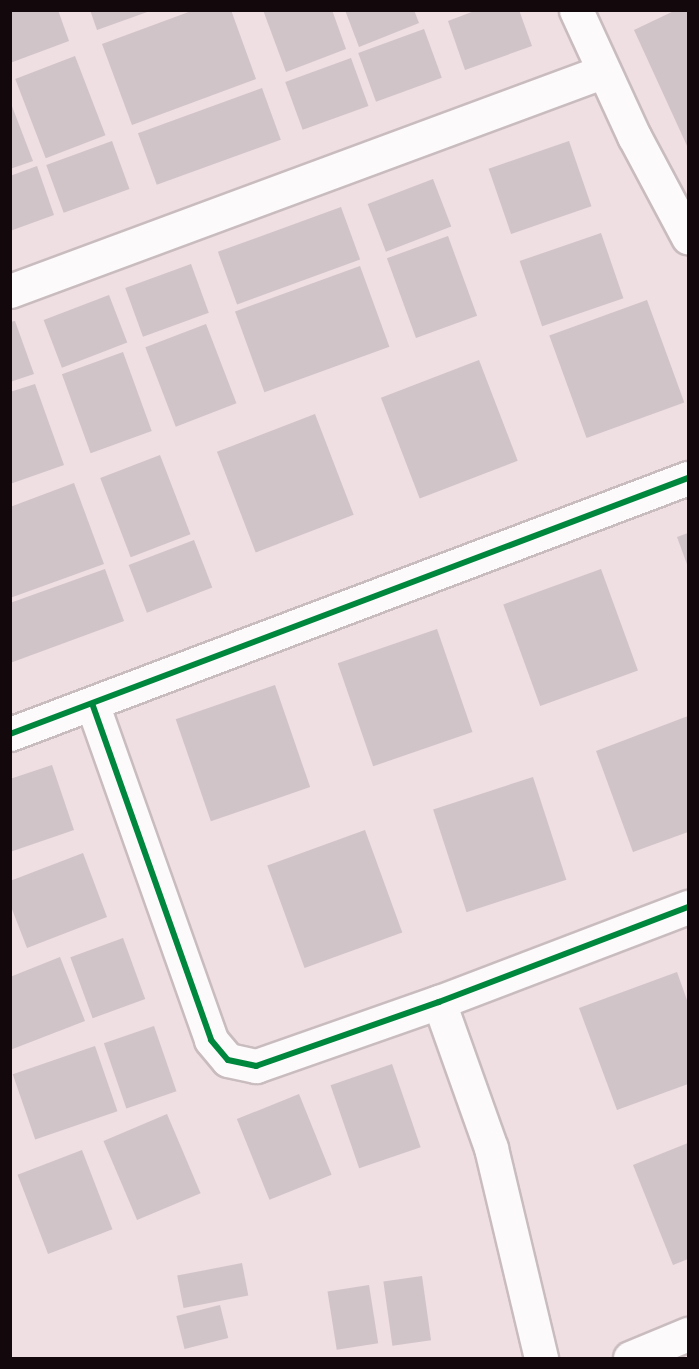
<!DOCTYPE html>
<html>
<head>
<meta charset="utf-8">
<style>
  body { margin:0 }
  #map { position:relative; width:699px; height:1369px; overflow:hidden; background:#efdee2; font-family:"PT Sans Narrow",sans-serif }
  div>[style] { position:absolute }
  .building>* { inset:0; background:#d0c4c9; transform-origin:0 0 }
  .roads { filter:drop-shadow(2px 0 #c9bcbf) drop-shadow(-2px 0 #c9bcbf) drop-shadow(0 2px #c9bcbf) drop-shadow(0 -2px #c9bcbf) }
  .street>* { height:33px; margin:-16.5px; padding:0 16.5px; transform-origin:16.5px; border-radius:16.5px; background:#fdfafb }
  .cycleway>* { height:6px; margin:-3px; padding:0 3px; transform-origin:3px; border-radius:3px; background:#00873e }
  span { translate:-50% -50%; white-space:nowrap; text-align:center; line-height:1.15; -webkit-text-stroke:4.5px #fff; paint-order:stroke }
  .frame { position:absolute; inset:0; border:12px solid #13090c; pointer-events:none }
</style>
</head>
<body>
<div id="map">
  <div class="building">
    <i style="clip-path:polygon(10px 10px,58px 10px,69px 41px,10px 63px)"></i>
    <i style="clip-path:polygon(90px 10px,150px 10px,150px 11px,97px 30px)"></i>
    <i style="clip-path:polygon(194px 10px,231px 10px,256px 79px,132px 125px,102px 44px)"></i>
    <i style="clip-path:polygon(263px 10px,332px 10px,346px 49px,286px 72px)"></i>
    <i style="clip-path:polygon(345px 10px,414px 10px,419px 23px,359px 47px)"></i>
    <i style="clip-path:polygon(477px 10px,519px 10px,532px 46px,465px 70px,448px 21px)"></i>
    <i style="clip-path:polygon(676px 10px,686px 10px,688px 15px,688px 148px,634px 30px)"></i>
    <i style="left:424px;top:29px;width:52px;height:70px;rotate:70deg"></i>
    <i style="left:75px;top:56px;width:85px;height:64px;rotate:69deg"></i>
    <i style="left:351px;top:58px;width:51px;height:70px;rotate:70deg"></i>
    <i style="left:262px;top:88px;width:55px;height:132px;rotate:70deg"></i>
    <i style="clip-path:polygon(10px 101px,33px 161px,10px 169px)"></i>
    <i style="left:112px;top:141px;width:51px;height:70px;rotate:70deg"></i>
    <i style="left:569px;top:141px;width:69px;height:85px;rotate:71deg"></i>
    <i style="clip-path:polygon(37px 166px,54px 215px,10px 231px,10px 176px)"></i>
    <i style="left:433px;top:179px;width:51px;height:70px;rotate:69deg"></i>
    <i style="left:341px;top:207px;width:56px;height:131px;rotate:70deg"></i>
    <i style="left:601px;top:233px;width:69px;height:86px;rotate:71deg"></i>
    <i style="left:448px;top:236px;width:85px;height:65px;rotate:70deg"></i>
    <i style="left:191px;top:264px;width:52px;height:70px;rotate:70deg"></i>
    <i style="left:360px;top:266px;width:86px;height:133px;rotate:70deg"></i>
    <i style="left:109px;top:295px;width:51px;height:70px;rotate:69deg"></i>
    <i style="left:647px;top:300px;width:109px;height:104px;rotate:70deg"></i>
    <i style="clip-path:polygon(15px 321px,34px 374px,10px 382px,10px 322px)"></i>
    <i style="left:206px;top:324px;width:85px;height:65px;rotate:69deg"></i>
    <i style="left:123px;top:352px;width:84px;height:65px;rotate:70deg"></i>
    <i style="left:479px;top:360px;width:108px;height:105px;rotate:69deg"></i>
    <i style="clip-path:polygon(35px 384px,64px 465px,10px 484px,10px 392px)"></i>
    <i style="left:315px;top:414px;width:108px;height:105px;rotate:69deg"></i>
    <i style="left:160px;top:455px;width:85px;height:64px;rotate:69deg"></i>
    <i style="clip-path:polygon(74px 483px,104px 564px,10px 598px,10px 507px)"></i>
    <i style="clip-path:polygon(688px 533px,688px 567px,677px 537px)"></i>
    <i style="left:194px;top:540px;width:51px;height:70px;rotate:69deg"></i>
    <i style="clip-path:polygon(105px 569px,124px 621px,10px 663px,10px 603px)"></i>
    <i style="left:601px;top:569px;width:108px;height:104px;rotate:70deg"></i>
    <i style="left:437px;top:629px;width:109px;height:105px;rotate:71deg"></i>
    <i style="left:275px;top:685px;width:108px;height:105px;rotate:71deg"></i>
    <i style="clip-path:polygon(688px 716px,688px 832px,633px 852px,596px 751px)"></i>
    <i style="clip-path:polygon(52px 765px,74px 830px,10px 852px,10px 779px)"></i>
    <i style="left:533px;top:777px;width:108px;height:105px;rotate:72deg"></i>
    <i style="left:365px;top:830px;width:109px;height:104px;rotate:70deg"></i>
    <i style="clip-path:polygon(83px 853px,107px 917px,27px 948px,10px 904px,10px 881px)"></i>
    <i style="left:123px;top:938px;width:65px;height:56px;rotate:70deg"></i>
    <i style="clip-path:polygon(60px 957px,85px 1021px,10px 1050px,10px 977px)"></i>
    <i style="clip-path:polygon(677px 972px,688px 1003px,688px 1084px,617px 1110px,579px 1008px)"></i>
    <i style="left:154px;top:1026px;width:69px;height:53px;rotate:71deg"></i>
    <i style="left:95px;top:1046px;width:69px;height:87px;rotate:71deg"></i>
    <i style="left:392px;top:1064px;width:88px;height:65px;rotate:71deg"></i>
    <i style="left:299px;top:1094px;width:87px;height:67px;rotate:68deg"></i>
    <i style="left:167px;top:1114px;width:86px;height:69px;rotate:67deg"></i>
    <i style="clip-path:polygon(688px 1143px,688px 1259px,673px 1265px,633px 1165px)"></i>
    <i style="left:82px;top:1150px;width:85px;height:69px;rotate:69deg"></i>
    <i style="left:242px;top:1263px;width:33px;height:66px;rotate:79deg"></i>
    <i style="left:422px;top:1276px;width:65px;height:39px;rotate:82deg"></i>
    <i style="left:369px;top:1285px;width:59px;height:42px;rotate:81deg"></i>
    <i style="left:220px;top:1305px;width:34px;height:45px;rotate:76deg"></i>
  </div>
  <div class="roads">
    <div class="street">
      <i style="left:576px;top:10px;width:139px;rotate:65.3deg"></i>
      <i style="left:634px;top:136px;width:115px;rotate:61.9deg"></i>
      <i style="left:10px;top:291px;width:633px;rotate:-20.32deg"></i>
      <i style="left:93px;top:706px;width:354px;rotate:70.5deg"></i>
      <i style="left:211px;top:1040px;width:26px;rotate:50deg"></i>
      <i style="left:228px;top:1060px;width:29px;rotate:12deg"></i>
      <i style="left:256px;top:1066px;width:194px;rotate:-19.3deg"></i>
      <i style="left:439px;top:1002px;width:267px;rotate:-20.9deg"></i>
      <i style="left:10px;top:734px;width:725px;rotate:-20.69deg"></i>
      <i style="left:439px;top:1002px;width:155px;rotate:70.4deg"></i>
      <i style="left:491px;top:1148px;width:216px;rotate:76.6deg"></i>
      <i style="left:630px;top:1358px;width:63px;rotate:-22.5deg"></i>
    </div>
  </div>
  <div class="cycleway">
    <i style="left:93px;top:706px;width:354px;rotate:70.5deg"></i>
    <i style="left:211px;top:1040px;width:26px;rotate:50deg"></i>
    <i style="left:228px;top:1060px;width:29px;rotate:12deg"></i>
    <i style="left:256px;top:1066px;width:194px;rotate:-19.3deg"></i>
    <i style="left:439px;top:1002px;width:267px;rotate:-20.9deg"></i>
    <i style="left:10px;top:734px;width:725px;rotate:-20.69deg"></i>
  </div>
  <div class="frame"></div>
</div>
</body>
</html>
